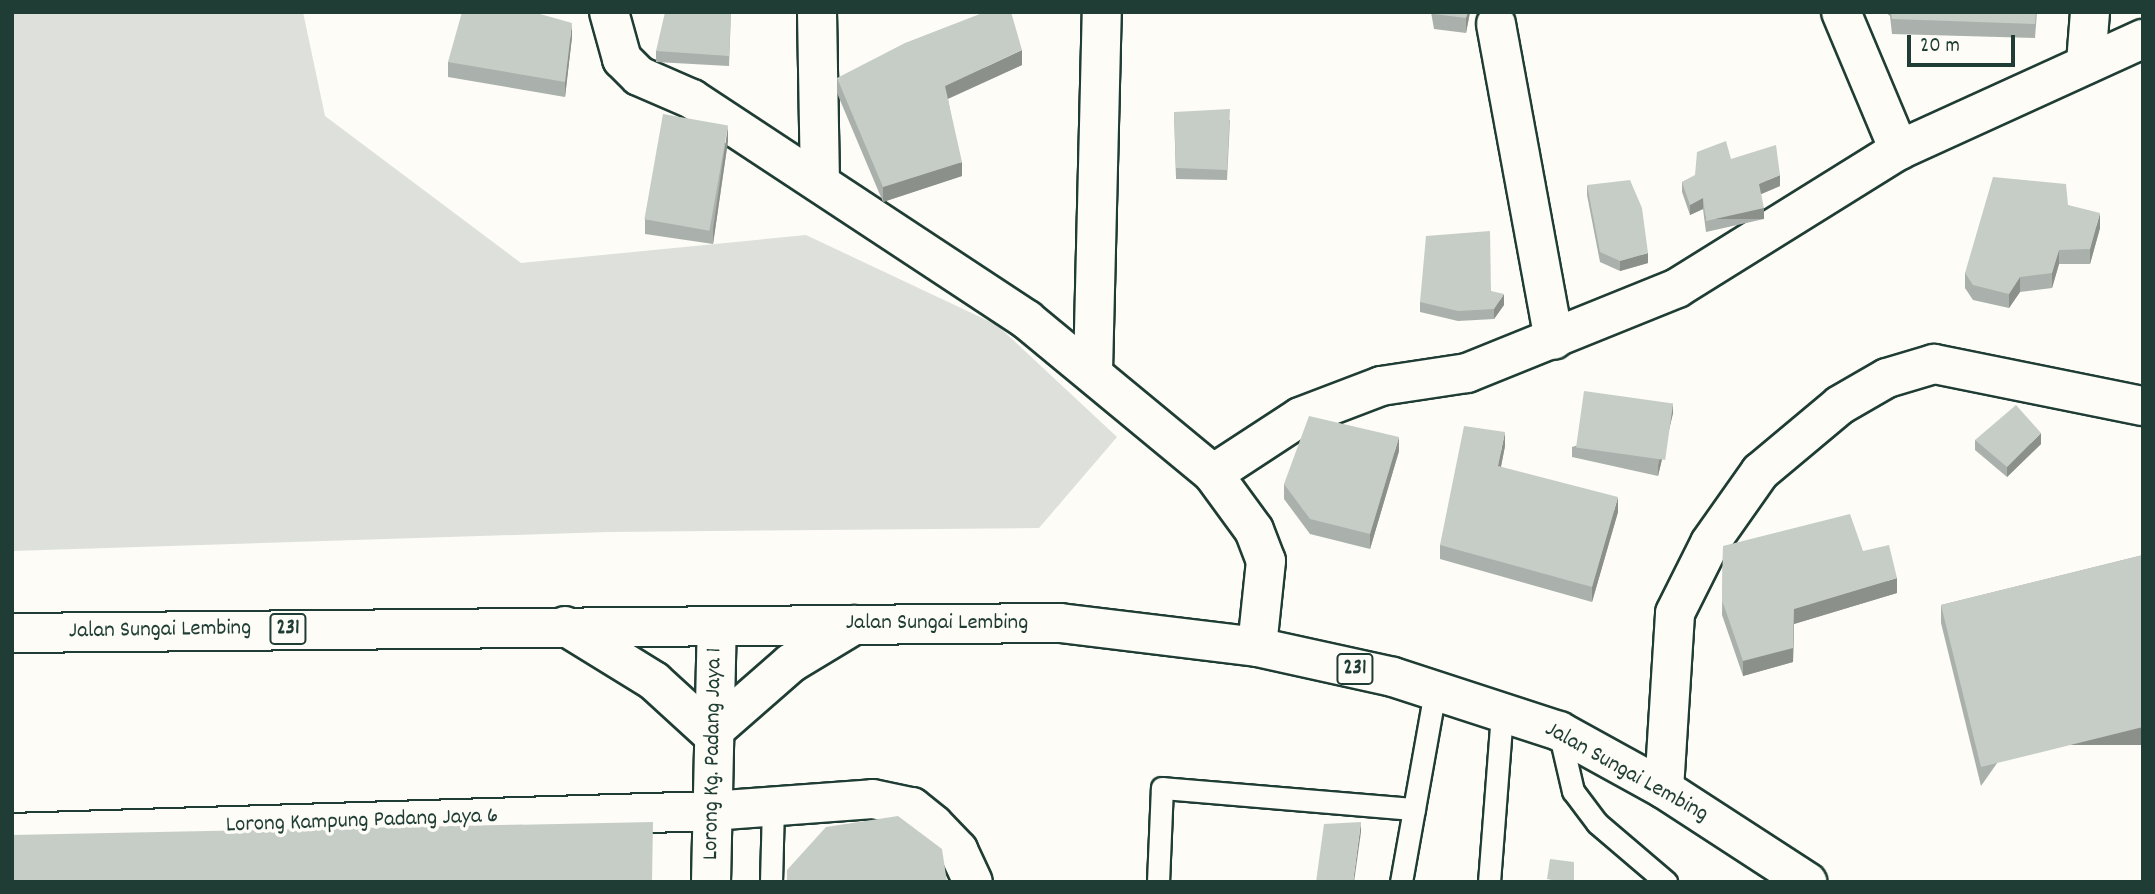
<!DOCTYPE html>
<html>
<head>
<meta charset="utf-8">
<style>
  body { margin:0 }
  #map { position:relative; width:2155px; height:894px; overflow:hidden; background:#fdfcf7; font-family:Dekko,sans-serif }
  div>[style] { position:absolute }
  .green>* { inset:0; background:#dde0db }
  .roads { filter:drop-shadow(2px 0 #1f3d34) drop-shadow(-2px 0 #1f3d34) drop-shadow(0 2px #1f3d34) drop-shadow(0 -2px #1f3d34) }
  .service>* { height:21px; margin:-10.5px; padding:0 10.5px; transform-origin:10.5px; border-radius:10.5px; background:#fdfcf7 }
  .minor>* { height:38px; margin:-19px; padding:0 19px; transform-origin:19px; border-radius:19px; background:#fdfcf7 }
  .primary>* { height:38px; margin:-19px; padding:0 19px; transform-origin:19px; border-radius:19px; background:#fdfcf7 }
  .wall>* { inset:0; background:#aab0ab }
  .shaded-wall>* { inset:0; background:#8b908b; transform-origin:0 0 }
  .building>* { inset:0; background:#c6cdc7; transform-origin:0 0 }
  span { translate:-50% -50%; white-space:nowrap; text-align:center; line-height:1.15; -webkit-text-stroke:7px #fdfcf7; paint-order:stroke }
  .shield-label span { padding:2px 5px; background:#fdfcf7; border:2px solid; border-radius:5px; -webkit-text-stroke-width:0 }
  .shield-label { font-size:21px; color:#1f3d34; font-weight:700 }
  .street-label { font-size:23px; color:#1f3d34 }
  .frame { position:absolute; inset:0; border:14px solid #1f3d34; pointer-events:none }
  .scale { position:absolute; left:1907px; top:35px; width:108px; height:32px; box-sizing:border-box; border:4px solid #1f3d34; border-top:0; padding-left:9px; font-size:21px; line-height:24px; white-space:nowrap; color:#1f3d34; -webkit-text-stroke:5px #fdfcf7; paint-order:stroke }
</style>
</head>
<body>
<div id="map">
  <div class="green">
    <i style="clip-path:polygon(12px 12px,303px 12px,325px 116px,521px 263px,806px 235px,997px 325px,1117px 437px,1039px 528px,608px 532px,12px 551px)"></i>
  </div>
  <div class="roads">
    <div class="service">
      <i style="left:1559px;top:731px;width:62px;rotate:76.9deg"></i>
      <i style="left:1573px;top:791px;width:40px;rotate:53deg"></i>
      <i style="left:1597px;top:823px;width:91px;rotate:40.5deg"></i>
      <i style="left:771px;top:882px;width:76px;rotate:-88.5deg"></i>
      <i style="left:1158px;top:882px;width:94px;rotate:-87.6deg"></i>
      <i style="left:1162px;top:788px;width:253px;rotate:4.8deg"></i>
      <i style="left:1401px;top:882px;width:194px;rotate:-79.9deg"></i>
      <i style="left:1489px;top:882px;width:169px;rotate:-85.6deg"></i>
    </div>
    <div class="minor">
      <i style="left:609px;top:12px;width:49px;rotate:74.5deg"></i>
      <i style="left:622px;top:59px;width:24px;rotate:45deg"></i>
      <i style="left:639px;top:76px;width:58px;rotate:23.5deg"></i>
      <i style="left:692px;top:99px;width:401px;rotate:33.4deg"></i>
      <i style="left:1027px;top:320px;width:241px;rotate:39.6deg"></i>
      <i style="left:1213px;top:474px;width:69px;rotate:53.8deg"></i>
      <i style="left:1254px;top:530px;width:33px;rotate:69deg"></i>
      <i style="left:1266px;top:561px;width:86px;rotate:96deg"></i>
      <i style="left:817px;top:12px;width:168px;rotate:89deg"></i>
      <i style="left:1841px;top:12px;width:150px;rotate:67.2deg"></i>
      <i style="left:1496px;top:24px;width:321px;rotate:79.6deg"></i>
      <i style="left:2086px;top:63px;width:51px;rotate:-85.5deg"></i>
      <i style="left:1093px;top:371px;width:359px;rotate:-88.6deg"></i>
      <i style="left:1213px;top:474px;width:104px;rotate:-33.2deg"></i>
      <i style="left:1300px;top:417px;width:87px;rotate:-20.9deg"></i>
      <i style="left:1381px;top:386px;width:87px;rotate:-8.6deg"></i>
      <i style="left:1467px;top:373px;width:227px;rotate:-22deg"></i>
      <i style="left:1677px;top:288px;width:261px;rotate:-31.9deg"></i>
      <i style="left:1899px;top:150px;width:268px;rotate:-24.5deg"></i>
      <i style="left:1664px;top:789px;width:176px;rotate:-86.4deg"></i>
      <i style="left:1675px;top:613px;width:78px;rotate:-63.4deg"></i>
      <i style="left:1710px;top:543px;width:87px;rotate:-54.8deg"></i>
      <i style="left:1760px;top:472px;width:104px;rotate:-39.9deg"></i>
      <i style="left:1840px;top:405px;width:54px;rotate:-29.9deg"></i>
      <i style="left:1887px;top:378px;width:49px;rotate:-16.6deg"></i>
      <i style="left:1934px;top:364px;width:213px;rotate:11.4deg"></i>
      <i style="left:12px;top:833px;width:699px;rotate:-1.8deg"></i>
      <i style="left:711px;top:811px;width:162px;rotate:-4.2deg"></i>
      <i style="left:873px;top:799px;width:40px;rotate:12deg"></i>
      <i style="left:912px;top:807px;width:28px;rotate:39deg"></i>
      <i style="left:934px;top:825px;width:35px;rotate:46deg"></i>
      <i style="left:958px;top:850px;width:35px;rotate:65deg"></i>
      <i style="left:711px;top:882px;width:255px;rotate:-88.7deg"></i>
    </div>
    <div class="primary">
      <i style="left:565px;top:626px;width:105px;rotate:31.7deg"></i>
      <i style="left:654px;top:681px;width:77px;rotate:42.4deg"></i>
      <i style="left:711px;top:733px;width:106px;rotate:-41.2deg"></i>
      <i style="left:791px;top:663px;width:74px;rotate:-31.1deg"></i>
      <i style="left:12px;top:633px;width:1048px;rotate:-0.55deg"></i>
      <i style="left:1060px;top:623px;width:198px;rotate:6.9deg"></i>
      <i style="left:1257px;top:647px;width:139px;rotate:12.4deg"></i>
      <i style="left:1393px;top:677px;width:175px;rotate:18deg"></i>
      <i style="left:1559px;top:731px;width:120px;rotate:28.9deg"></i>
      <i style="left:1664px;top:789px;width:171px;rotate:33deg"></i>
    </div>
  </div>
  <div class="wall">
    <i style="clip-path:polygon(731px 12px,729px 66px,656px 62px,656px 51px)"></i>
    <i style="clip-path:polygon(1431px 12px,1470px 12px,1466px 33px,1434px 29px)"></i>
    <i style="clip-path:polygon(1885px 12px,2037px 12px,2035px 38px,1892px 34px,1890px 16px)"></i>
    <i style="clip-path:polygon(572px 37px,565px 97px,448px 77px,448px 62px)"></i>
    <i style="clip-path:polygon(1022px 65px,948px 99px,962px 176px,883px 202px,837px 93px,837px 78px)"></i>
    <i style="clip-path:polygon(1174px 112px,1230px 120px,1227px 180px,1176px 179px)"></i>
    <i style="clip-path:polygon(728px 141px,713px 244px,645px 234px,645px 219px)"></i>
    <i style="clip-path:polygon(1731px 159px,1780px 186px,1761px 194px,1764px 219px,1706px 232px,1703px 209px,1690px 215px,1682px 192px,1682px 182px)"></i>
    <i style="clip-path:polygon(1587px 185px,1648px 263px,1620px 271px,1600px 262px,1587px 195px)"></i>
    <i style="clip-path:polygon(2068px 205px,2100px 228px,2090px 264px,2059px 264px,2052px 288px,2020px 292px,2009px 308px,1973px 300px,1965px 288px,1965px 273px)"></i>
    <i style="clip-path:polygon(1491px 291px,1504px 305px,1494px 319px,1458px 321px,1420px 312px,1420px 302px)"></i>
    <i style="clip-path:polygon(1673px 413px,1658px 476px,1572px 457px,1572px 447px)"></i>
    <i style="clip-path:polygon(1975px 440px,2041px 444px,2007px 477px,1975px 450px)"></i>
    <i style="clip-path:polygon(1505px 446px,1501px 467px,1618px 512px,1592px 602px,1440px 559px,1440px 545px)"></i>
    <i style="clip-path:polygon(1399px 451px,1370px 549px,1310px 534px,1284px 499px,1284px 484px)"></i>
    <i style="clip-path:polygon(1723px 546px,1863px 551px,1897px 593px,1794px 624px,1793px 662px,1743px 676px,1722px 615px)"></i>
    <i style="clip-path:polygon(2143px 555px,1981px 786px,1941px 623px,1941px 605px)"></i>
  </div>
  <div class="shaded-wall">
    <i style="clip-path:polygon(1468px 12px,1470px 12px,1466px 33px,1466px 18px)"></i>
    <i style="clip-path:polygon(572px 23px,572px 37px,565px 97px,565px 82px)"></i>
    <i style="clip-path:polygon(1022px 50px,1022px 65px,945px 100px,945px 86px)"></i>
    <i style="clip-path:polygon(728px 126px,728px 141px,713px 244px,713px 229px)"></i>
    <i style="clip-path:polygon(962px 162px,962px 176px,883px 202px,883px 187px)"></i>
    <i style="clip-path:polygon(1780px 175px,1780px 186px,1759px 195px,1759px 184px)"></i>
    <i style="clip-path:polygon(1703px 198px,1703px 209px,1690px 215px,1690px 205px)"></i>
    <i style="left:1764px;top:208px;width:11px;height:59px;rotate:90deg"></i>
    <i style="clip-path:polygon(2100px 213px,2100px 228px,2090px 264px,2090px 249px)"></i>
    <i style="clip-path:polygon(2059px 250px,2059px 264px,2052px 288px,2052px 273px)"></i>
    <i style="clip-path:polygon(1648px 253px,1648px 263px,1620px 271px,1620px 261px)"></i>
    <i style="clip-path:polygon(2020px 277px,2020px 292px,2009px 308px,2009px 294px)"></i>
    <i style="clip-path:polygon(1504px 294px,1504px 305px,1494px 319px,1494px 309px)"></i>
    <i style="clip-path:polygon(1673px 403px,1673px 413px,1658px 476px,1658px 466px)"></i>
    <i style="clip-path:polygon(1505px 432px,1505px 446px,1498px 481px,1498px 466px)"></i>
    <i style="clip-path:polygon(2041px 433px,2041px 444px,2007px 477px,2007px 467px)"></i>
    <i style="clip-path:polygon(1399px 437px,1399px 451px,1370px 549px,1370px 534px)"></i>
    <i style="clip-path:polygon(1618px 497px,1618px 512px,1592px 602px,1592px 587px)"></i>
    <i style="clip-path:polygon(1897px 578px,1897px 593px,1794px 624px,1793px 662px,1743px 676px,1743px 661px,1794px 609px)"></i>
    <i style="left:2143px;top:727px;width:18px;height:167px;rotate:90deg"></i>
    <i style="clip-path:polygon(1361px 822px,1361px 832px,1354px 882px,1353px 882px)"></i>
  </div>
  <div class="building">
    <i style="clip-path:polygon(462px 12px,533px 12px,572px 23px,565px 82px,448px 62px)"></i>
    <i style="clip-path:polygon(665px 12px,731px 12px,729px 56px,656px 51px)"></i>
    <i style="clip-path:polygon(985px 12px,1011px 12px,1022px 50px,945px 86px,962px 162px,883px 187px,837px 78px,905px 43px)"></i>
    <i style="clip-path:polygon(1434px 12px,1468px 12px,1466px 18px,1434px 14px)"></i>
    <i style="clip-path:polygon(1891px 12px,2036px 12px,2035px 24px,1892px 19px)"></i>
    <i style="clip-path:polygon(1230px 109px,1227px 170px,1176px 168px,1174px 112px)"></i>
    <i style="left:663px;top:114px;width:66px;height:107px;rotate:10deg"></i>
    <i style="clip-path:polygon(1726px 141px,1731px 159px,1776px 145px,1780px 175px,1759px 184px,1764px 208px,1706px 221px,1703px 198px,1690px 205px,1682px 182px,1695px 175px,1697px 152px)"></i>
    <i style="clip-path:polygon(1993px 177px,2066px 184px,2068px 205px,2100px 213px,2090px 249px,2059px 250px,2052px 273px,2020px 277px,2009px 294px,1973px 285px,1965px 273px)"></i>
    <i style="clip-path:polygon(1630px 180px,1642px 208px,1648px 253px,1620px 261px,1600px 252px,1587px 185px)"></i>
    <i style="clip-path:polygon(1490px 231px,1491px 291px,1504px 294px,1494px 309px,1458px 311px,1420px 302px,1426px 236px)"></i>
    <i style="left:1584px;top:391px;width:90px;height:57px;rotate:8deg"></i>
    <i style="clip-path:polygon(2016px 405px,2041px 433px,2007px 467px,1975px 440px)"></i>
    <i style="clip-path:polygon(1309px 416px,1399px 437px,1370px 534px,1310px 519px,1284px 484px)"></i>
    <i style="clip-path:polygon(1464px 426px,1505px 432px,1498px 466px,1618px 497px,1592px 587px,1440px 545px)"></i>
    <i style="clip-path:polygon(1850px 514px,1863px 551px,1889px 545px,1897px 578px,1794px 609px,1793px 648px,1743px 661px,1722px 600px,1723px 546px)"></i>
    <i style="clip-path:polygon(2143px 555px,2143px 727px,1981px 767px,1941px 605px)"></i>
    <i style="clip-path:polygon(898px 816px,942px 849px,947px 882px,787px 882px,787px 870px,826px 827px)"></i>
    <i style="clip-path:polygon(653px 822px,652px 882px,12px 882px,12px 835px)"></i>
    <i style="clip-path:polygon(1361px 822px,1353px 882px,1316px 882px,1324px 824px)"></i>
    <i style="clip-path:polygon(1550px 859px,1574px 862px,1574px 882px,1561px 882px,1547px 879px)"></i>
  </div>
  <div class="shield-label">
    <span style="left:288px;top:629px">231</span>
    <span style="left:1355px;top:669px">231</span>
  </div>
  <div class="street-label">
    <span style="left:937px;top:624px">Jalan Sungai Lembing</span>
    <span style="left:160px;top:631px;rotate:-1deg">Jalan Sungai Lembing</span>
    <span style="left:714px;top:754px;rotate:-89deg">Lorong Kg. Padang Jaya 1</span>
    <span style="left:1626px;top:773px;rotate:29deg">Jalan Sungai Lembing</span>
    <span style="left:362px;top:822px;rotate:-2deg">Lorong Kampung Padang Jaya 6</span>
  </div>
  <div class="frame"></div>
  <div class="scale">20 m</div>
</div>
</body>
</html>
